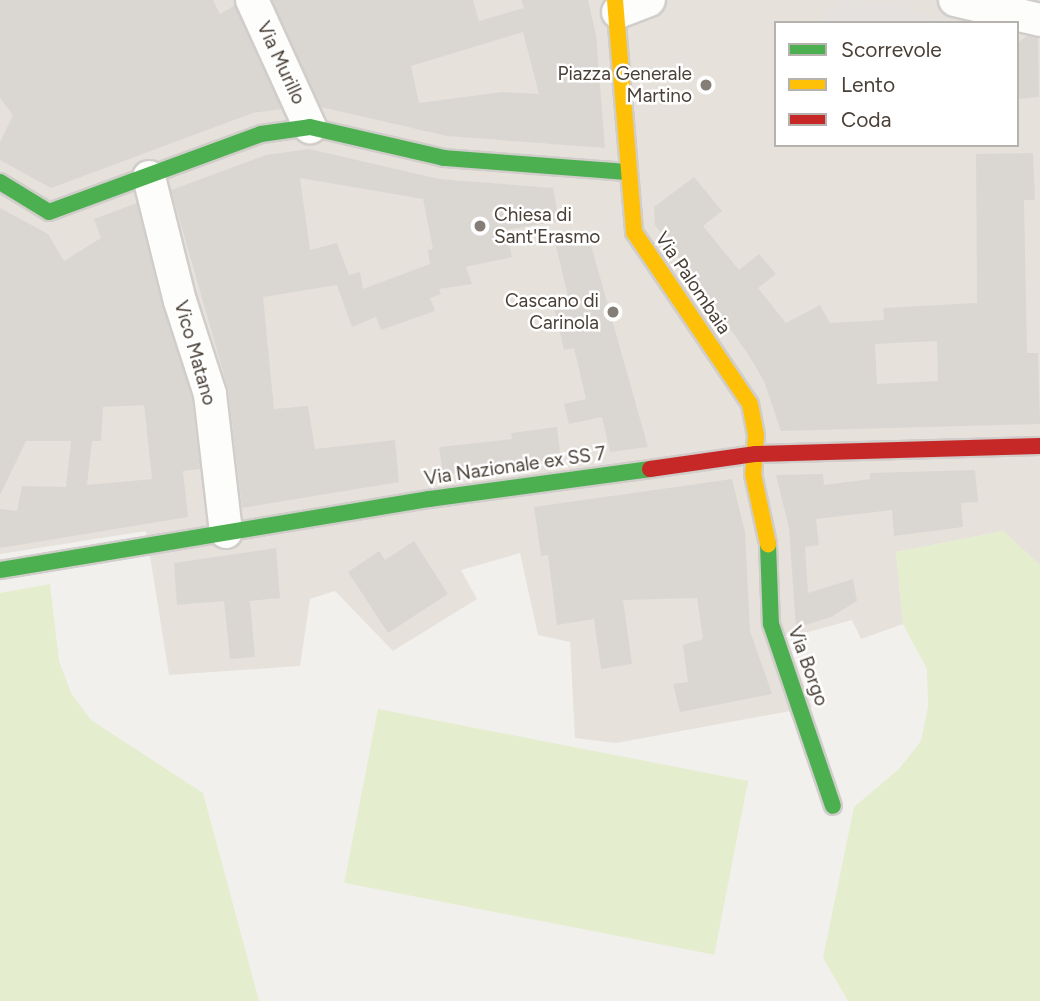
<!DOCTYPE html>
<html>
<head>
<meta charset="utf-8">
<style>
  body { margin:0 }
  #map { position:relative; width:1040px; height:1001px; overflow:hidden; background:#f2f0ed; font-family:Figtree,sans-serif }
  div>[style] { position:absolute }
  .residential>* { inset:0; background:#e6e1da }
  .green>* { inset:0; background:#e4edcd; transform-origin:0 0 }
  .parking>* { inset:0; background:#e4e1de }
  .building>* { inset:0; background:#dad7d3 }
  .roads { filter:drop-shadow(2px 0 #d0cdca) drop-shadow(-2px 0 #d0cdca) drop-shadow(0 2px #d0cdca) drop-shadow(0 -2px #d0cdca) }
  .street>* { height:32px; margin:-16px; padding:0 16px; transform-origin:16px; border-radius:16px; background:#fdfdfc }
  .fast>* { height:16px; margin:-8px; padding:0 8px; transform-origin:8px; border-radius:8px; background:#4caf50 }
  .slow>* { height:16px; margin:-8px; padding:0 8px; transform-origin:8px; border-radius:8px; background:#ffc107 }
  .jam>* { height:16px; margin:-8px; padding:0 8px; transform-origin:8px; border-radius:8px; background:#c62828 }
  .dots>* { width:19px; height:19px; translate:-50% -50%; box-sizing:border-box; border:4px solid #fff; border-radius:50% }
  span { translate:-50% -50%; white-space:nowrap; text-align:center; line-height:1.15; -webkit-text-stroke:5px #fff; paint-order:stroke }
  .street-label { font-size:19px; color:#494037 }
  .poi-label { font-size:19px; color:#494037 }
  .right { translate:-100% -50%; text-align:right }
  .left { translate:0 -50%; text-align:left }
  .legend { position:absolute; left:774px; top:21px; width:245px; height:126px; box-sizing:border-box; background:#fff; border:2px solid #b6b3af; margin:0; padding:9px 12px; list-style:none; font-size:21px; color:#494037 }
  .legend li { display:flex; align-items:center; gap:14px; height:35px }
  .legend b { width:35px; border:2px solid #b6b3af }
</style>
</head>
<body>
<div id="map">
  <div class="residential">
    <i style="clip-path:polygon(evenodd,0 0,1040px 0,1040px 565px,1003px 531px,896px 552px,903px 624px,861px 639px,852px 620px,786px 638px,812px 707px,616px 743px,575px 738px,570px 642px,538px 635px,520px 553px,461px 570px,477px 599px,393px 651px,335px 591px,310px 599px,300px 666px,169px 675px,146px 531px,0 554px,0 0,776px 23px,1017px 23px,1017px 145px,776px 145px,776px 23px)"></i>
  </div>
  <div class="green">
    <i style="clip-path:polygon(1003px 531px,1040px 565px,1040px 1001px,848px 1001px,823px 958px,854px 807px,899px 769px,921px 741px,928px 707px,927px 669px,903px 624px,896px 552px)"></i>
    <i style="clip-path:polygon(50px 584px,59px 661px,71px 693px,91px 720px,203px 793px,259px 1001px,0 1001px,0 593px)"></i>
    <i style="left:378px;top:709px;width:377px;height:177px;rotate:11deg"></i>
  </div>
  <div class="parking">
    <i style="clip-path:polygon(838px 0,890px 3px,948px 23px,821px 23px)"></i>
  </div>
  <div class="building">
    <i style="clip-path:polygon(0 0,213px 0,220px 14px,235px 5px,282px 109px,253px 113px,51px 188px,0 160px,0 142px,13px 115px,0 98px)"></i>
    <i style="clip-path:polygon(evenodd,272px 0,473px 0,479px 21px,524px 8px,521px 0,588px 0,596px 35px,605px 148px,447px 136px,321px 107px,272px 0,523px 32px,539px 94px,502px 92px,419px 103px,411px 66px,523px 32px)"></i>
    <i style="clip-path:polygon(1027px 36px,1038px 38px,1039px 97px,1017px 99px,1017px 43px)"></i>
    <i style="clip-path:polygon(evenodd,309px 149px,439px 179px,553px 188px,559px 221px,506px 230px,512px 257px,466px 267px,472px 284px,439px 289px,441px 294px,430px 298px,435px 311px,381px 330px,376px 317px,352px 327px,337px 285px,263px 297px,274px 409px,308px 406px,315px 449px,395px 440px,399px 482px,242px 508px,228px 389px,171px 190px,266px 155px,309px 149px,300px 178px,423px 199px,433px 249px,428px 250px,430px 264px,363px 289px,360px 272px,349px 275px,337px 243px,310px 250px,300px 178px)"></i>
    <i style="clip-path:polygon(evenodd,1033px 153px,1035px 200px,1024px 200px,1027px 353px,1038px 353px,1040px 424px,781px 431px,764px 381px,748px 354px,655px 225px,654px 207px,694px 177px,722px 211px,703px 226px,739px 270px,759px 254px,776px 274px,758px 288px,786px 323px,820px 305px,830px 323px,884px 320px,883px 308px,977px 303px,976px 154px,1033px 153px,937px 341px,938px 381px,877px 384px,875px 344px,937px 341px)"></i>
    <i style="clip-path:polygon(evenodd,137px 203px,192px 398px,200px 469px,183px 471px,188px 517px,0 548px,0 509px,17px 511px,22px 486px,66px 487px,71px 441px,26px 441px,0 495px,0 208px,48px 234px,64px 261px,101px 238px,94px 219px,137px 203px,144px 405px,152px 479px,87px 485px,92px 441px,101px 441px,103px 407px,144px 405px)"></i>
    <i style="clip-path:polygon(587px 231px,648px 447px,610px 452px,602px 417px,569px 424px,564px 404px,586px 399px,574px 348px,564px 350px,553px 304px,569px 300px,554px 238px)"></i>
    <i style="clip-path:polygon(557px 427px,561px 459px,443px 475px,439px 447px,512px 439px,511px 433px)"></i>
    <i style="clip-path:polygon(975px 470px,978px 502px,961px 503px,963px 527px,894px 536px,892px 510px,816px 519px,819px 545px,805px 547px,808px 593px,853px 579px,857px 601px,831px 617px,796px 628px,789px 528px,776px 475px,823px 474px,824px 485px,870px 479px,870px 473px)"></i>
    <i style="clip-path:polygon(732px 479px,745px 532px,750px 631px,772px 694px,680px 712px,673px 684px,688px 682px,683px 645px,703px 639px,697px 598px,623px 600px,632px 664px,601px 669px,594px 619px,557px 625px,548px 555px,541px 556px,534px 507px)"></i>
    <i style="clip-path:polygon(414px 541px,448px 594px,388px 633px,348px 572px,379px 551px,385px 560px)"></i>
    <i style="clip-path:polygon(276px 548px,280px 598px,250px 601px,255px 657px,230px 659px,224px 601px,177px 605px,174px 563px)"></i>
  </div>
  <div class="roads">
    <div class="street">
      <i style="left:252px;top:0;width:140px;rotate:65.5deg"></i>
      <i style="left:955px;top:0;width:87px;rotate:13.2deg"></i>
      <i style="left:618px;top:12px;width:33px;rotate:-21deg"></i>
      <i style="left:149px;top:177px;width:128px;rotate:76deg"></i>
      <i style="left:180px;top:301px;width:98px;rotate:72.1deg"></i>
      <i style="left:210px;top:394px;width:139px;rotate:83.4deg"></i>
    </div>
    <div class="fast">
      <i style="left:0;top:182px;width:57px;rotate:31.5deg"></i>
      <i style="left:49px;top:212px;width:226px;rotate:-20.2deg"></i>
      <i style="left:261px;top:134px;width:49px;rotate:-8.1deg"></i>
      <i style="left:310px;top:127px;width:138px;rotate:13deg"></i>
      <i style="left:444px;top:158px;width:185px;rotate:4.4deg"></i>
      <i style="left:768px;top:544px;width:80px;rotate:87.9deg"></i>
      <i style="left:771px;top:624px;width:192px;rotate:71.2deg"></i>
      <i style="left:0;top:570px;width:435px;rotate:-9.4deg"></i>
      <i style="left:429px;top:499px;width:223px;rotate:-7.7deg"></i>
    </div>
    <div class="slow">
      <i style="left:615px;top:0;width:233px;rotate:85.3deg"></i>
      <i style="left:634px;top:232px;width:207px;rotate:56deg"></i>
      <i style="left:750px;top:404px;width:32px;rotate:79deg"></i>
      <i style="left:756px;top:435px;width:39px;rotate:94deg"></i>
      <i style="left:753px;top:474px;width:72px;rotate:77.9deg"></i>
    </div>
    <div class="jam">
      <i style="left:650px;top:469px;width:107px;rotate:-8.1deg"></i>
      <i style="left:756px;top:454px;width:284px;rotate:-1.6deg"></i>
    </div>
  </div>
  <div class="dots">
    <i style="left:706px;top:85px;background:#847e77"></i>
    <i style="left:480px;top:226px;background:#847e77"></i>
    <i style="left:613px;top:312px;background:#847e77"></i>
  </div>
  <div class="street-label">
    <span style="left:281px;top:63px;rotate:65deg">Via Murillo</span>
    <span style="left:693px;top:283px;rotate:56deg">Via Palombaia</span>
    <span style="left:195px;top:353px;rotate:74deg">Vico Matano</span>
    <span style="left:515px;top:466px;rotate:-8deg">Via Nazionale ex SS 7</span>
    <span style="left:808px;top:666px;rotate:70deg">Via Borgo</span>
  </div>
  <div class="poi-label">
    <span class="right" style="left:692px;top:85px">Piazza Generale<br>Martino</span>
    <span class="left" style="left:494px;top:226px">Chiesa di<br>Sant'Erasmo</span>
    <span class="right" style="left:599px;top:312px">Cascano di<br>Carinola</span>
  </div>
  <ul class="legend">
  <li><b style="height:9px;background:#4caf50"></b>Scorrevole</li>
  <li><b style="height:9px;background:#ffc107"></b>Lento</li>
  <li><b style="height:9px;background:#c62828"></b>Coda</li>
  </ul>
</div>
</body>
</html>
